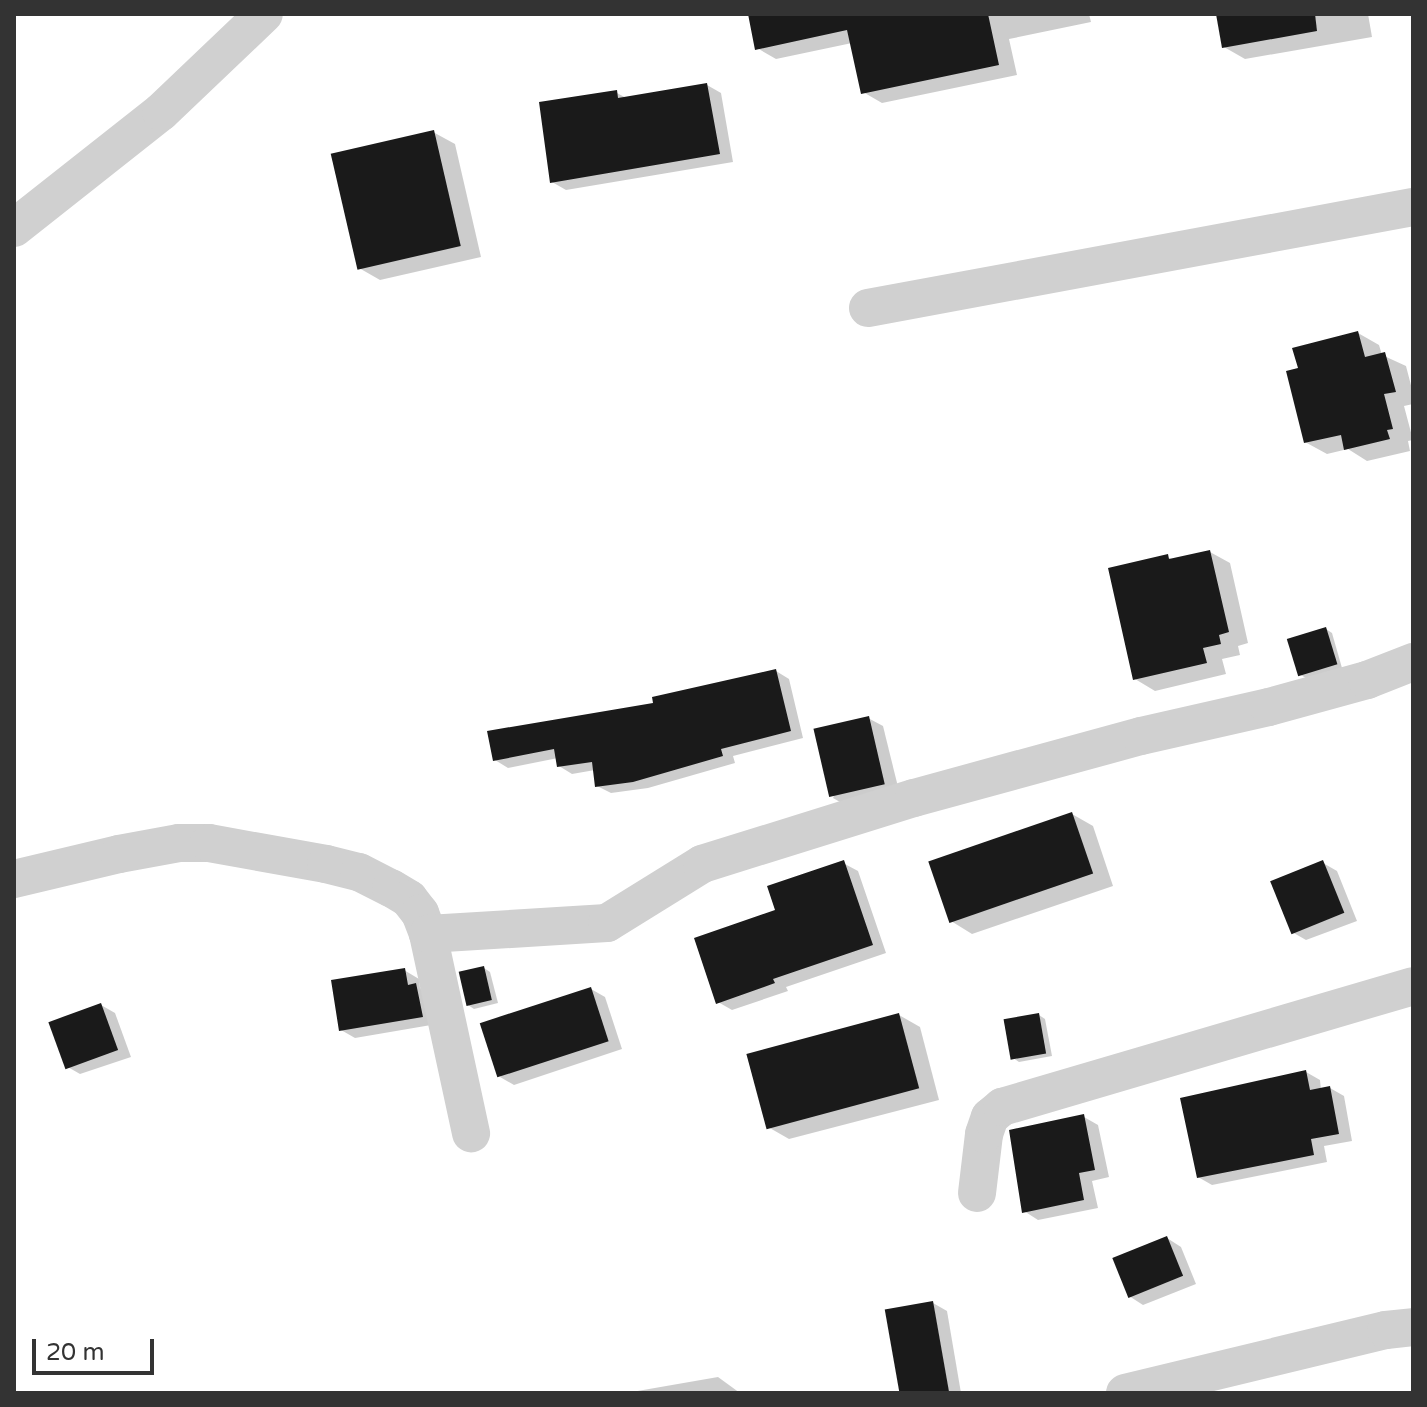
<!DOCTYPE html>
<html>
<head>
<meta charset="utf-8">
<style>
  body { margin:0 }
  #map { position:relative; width:1427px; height:1407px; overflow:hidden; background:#fff; font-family:"Varela Round",sans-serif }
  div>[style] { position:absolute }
  .shadow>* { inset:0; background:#0003 }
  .building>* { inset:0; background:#1a1a1a; transform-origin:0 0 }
  .minor>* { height:38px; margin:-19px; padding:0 19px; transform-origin:19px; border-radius:19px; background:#d0d0d0 }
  span { translate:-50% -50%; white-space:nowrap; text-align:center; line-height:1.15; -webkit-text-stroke:8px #fff; paint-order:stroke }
  .frame { position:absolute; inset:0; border:16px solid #333; pointer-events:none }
  .scale { position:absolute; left:32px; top:1339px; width:122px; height:36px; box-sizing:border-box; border:4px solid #333; border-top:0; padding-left:10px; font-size:24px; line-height:28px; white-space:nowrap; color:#333; -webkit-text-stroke:6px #fff; paint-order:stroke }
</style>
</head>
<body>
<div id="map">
  <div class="shadow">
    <i style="clip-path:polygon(750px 14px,1089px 14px,1091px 22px,1009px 39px,1017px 75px,882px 103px,863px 92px,852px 43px,776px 59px,757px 48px)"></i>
    <i style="clip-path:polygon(1218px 14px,1368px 14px,1372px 37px,1245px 59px,1224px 47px)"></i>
    <i style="clip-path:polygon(707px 85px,721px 93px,733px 162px,566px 190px,552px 182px,617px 93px,628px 99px)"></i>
    <i style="clip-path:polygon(433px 132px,455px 144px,481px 257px,380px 280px,359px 268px)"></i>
    <i style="clip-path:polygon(1358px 333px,1379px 345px,1382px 355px,1406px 366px,1413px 393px,1413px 404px,1404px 406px,1413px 440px,1408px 441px,1410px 451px,1367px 461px,1348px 449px,1327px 454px,1305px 442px,1300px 369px)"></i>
    <i style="clip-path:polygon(1210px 552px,1230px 563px,1248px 643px,1238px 646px,1240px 655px,1222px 659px,1226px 674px,1155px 691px,1135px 679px,1167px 557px,1173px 560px)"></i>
    <i style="clip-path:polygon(1326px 629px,1332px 633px,1342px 668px,1306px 678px,1299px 674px)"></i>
    <i style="clip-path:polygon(776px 671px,789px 679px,803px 738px,733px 756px,735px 763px,648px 788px,611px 793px,597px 786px,595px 770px,572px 774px,559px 766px,558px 758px,508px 768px,495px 760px,656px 705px)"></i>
    <i style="clip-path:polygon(868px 718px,883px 726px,899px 791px,847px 806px,833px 798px)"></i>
    <i style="clip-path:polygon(1072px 814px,1093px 826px,1113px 886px,972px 934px,951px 921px)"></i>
    <i style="clip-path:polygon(843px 863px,858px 871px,886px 953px,786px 987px,788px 991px,732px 1010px,718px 1002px)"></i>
    <i style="clip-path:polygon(1323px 863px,1337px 871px,1357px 921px,1306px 940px,1292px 932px)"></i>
    <i style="clip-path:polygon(484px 968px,490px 972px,498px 1003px,474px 1009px,468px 1005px)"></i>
    <i style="clip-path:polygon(404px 970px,419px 979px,420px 988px,430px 994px,437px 1024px,355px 1038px,341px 1030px)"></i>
    <i style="clip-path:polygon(591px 989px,605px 997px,622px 1049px,514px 1085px,500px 1077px)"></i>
    <i style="clip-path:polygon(101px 1005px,115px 1013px,131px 1057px,80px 1074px,66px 1066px)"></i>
    <i style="clip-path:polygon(899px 1015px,920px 1027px,939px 1100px,789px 1139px,768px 1127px)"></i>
    <i style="clip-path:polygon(1039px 1015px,1045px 1019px,1052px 1056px,1019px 1062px,1013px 1058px)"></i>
    <i style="clip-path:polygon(1306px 1072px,1320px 1080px,1321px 1090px,1330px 1088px,1344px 1096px,1352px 1141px,1324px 1146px,1327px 1162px,1212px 1185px,1198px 1177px)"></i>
    <i style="clip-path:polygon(1084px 1117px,1098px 1125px,1109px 1177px,1092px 1181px,1098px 1208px,1038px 1220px,1024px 1211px)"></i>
    <i style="clip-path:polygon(1167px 1238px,1181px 1247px,1196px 1284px,1143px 1305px,1129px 1296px)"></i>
    <i style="clip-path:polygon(933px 1303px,947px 1311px,961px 1393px,903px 1393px)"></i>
    <i style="clip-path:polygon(718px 1377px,740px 1393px,626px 1393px)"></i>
  </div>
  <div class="building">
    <i style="clip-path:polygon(748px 14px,988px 14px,999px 65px,861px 94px,847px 30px,755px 50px)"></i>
    <i style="clip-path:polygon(1216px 14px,1315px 14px,1317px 31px,1222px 48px)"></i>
    <i style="clip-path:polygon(707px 83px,720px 154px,550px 183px,539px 102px,617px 90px,618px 98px)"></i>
    <i style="left:434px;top:130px;width:119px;height:106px;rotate:77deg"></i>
    <i style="clip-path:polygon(1358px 331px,1365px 357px,1385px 352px,1396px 392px,1384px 394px,1393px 429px,1387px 430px,1390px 439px,1344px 450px,1341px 435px,1304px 443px,1286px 371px,1298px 368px,1292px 348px)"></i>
    <i style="clip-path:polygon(1210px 550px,1229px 632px,1219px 635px,1221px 644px,1203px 648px,1207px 663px,1133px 680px,1108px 568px,1168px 554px,1169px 559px)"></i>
    <i style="left:1326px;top:627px;width:39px;height:41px;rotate:73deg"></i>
    <i style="clip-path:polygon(776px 669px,791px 731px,721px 749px,723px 756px,633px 782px,595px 787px,592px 762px,557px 767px,554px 749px,493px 761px,487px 731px,653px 703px,652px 697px)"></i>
    <i style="left:869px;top:716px;width:70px;height:57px;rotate:77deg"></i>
    <i style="left:1072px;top:812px;width:65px;height:152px;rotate:71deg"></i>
    <i style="clip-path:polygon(844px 860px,873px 945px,773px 979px,775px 983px,716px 1004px,694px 938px,775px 910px,767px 886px)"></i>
    <i style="left:1323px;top:860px;width:57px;height:57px;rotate:68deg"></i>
    <i style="left:484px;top:966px;width:35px;height:26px;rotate:77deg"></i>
    <i style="clip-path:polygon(405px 968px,408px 985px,416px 983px,423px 1017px,339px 1031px,331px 980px)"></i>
    <i style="left:591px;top:987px;width:57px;height:117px;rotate:72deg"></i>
    <i style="left:101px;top:1003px;width:50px;height:56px;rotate:70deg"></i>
    <i style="left:899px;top:1013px;width:78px;height:158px;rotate:75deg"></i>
    <i style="left:1039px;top:1013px;width:41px;height:36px;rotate:80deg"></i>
    <i style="clip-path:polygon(1306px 1070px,1310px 1090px,1330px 1086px,1339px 1134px,1311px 1139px,1314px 1155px,1197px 1178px,1180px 1098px)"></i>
    <i style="clip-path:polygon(1084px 1114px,1095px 1170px,1079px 1173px,1084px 1200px,1022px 1213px,1009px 1130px)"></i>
    <i style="left:1167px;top:1236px;width:43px;height:59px;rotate:68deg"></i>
    <i style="left:933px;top:1301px;width:93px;height:49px;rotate:80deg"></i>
  </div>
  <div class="minor">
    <i style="left:14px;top:228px;width:187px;rotate:-38.3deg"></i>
    <i style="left:161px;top:112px;width:142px;rotate:-43.6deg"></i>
    <i style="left:868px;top:308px;width:554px;rotate:-10.5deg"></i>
    <i style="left:14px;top:879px;width:108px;rotate:-13.4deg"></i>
    <i style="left:119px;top:854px;width:61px;rotate:-10.4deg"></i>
    <i style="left:179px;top:843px;width:30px"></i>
    <i style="left:209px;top:843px;width:119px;rotate:10.2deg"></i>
    <i style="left:326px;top:864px;width:34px;rotate:14deg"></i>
    <i style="left:359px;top:872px;width:36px;rotate:27deg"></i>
    <i style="left:391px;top:888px;width:21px;rotate:31deg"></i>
    <i style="left:409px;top:899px;width:18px;rotate:52deg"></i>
    <i style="left:420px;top:913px;width:22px;rotate:69deg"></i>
    <i style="left:428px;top:934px;width:204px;rotate:77.8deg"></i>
    <i style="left:428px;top:934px;width:179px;rotate:-3.5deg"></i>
    <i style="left:607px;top:923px;width:112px;rotate:-31.8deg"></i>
    <i style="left:702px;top:864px;width:222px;rotate:-17.3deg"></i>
    <i style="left:914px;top:798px;width:235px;rotate:-15.3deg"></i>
    <i style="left:1141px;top:736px;width:131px;rotate:-12.8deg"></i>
    <i style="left:1269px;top:707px;width:102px;rotate:-15.4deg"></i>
    <i style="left:1367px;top:680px;width:49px;rotate:-21.4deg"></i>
    <i style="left:977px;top:1193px;width:59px;rotate:-83.2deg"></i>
    <i style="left:984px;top:1134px;width:18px;rotate:-71deg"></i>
    <i style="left:990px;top:1117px;width:16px;rotate:-40deg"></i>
    <i style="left:1002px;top:1107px;width:428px;rotate:-16.4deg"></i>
    <i style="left:1125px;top:1393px;width:268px;rotate:-13.6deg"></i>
    <i style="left:1386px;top:1330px;width:27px;rotate:-6deg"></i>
  </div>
  <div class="frame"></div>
  <div class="scale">20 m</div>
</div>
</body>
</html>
